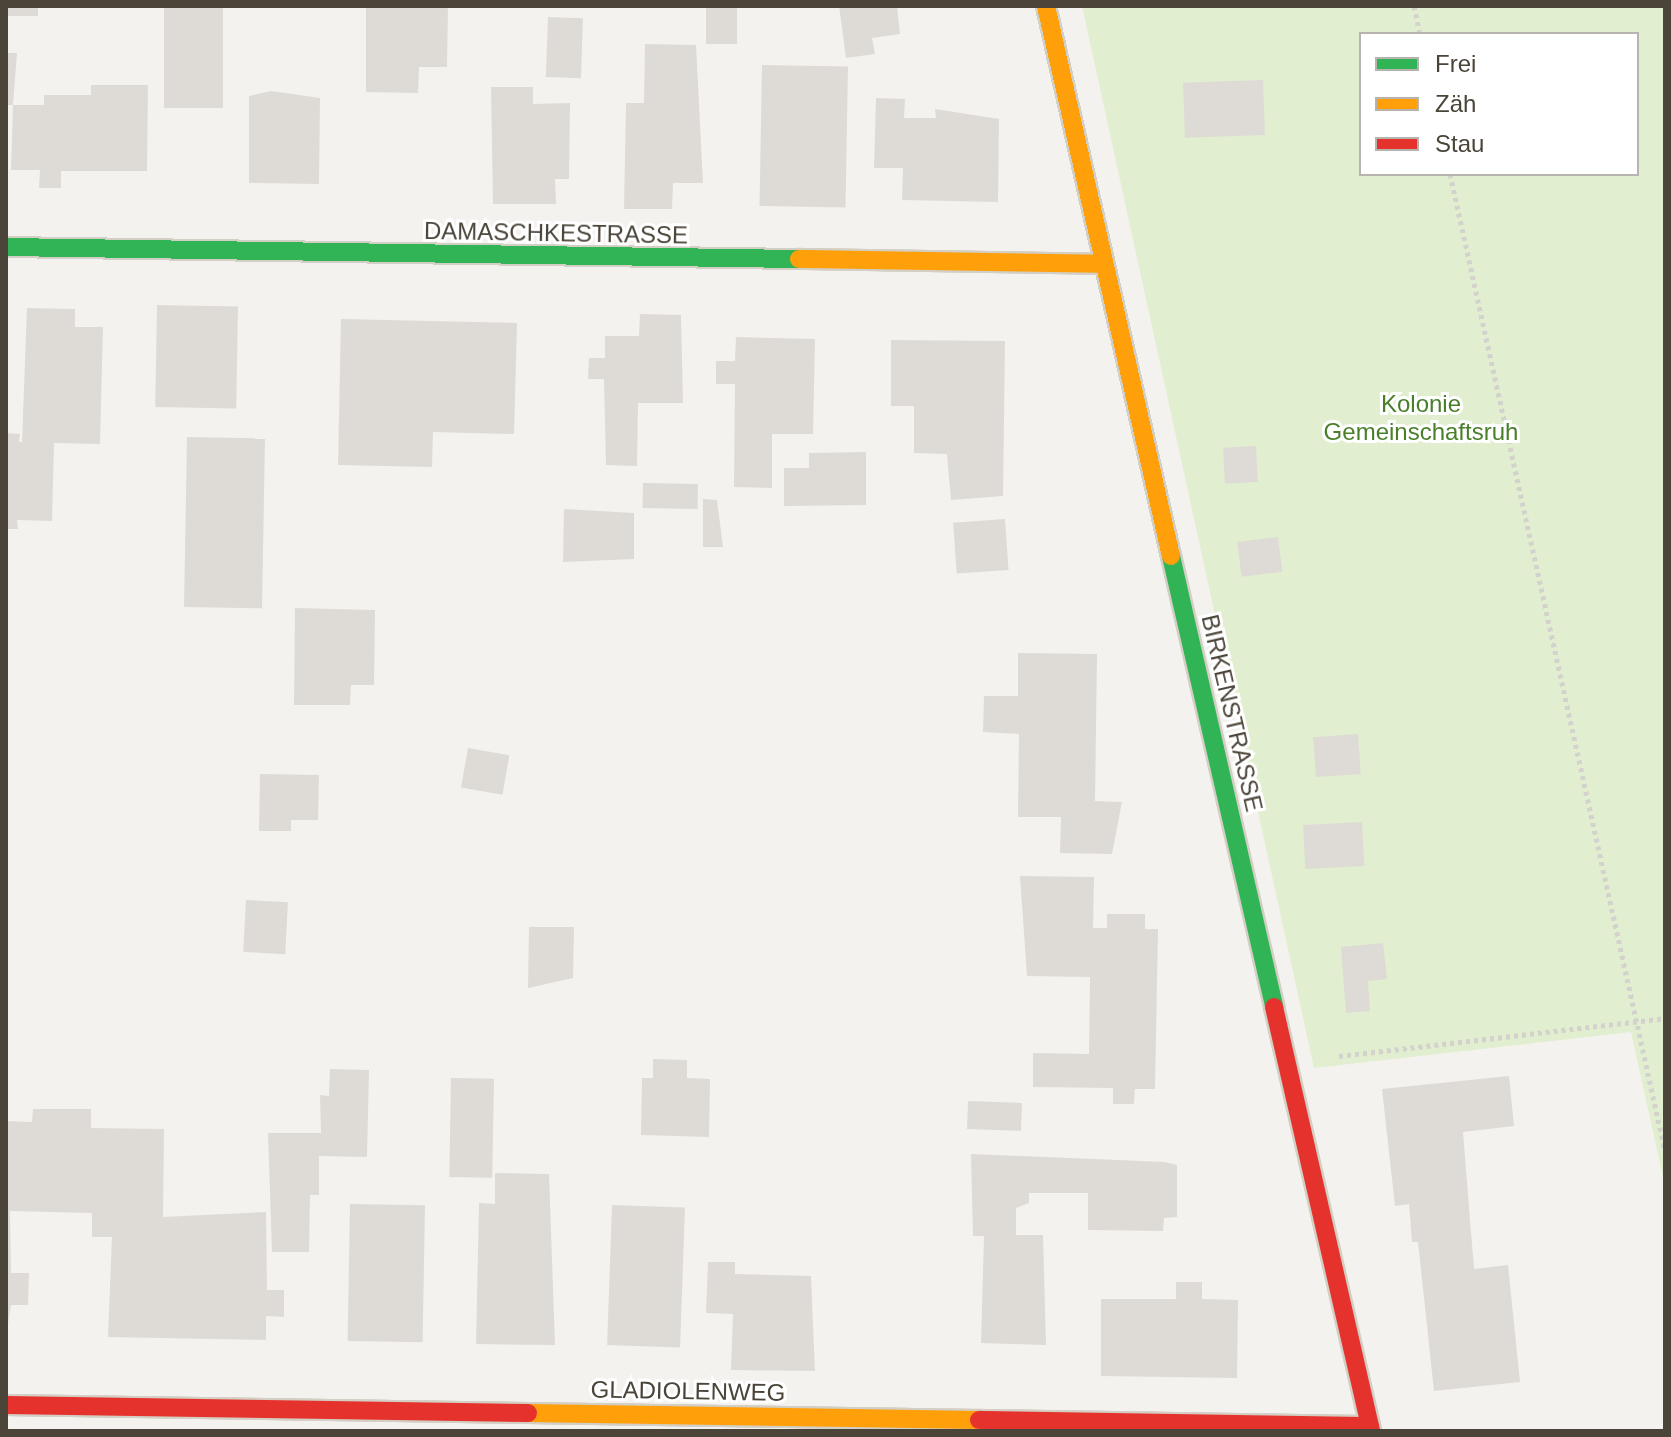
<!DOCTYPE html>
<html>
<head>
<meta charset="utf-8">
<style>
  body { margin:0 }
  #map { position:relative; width:1671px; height:1437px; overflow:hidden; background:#f4f2ee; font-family:Helvetica,sans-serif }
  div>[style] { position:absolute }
  .green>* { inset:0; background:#e1eecf }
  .building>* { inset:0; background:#dedbd6; transform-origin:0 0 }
  .path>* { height:5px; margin-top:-2.5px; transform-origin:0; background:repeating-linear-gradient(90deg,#d3d2cc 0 4px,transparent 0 8px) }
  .roads { filter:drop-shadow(2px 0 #d3cfc5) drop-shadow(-2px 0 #d3cfc5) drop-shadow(0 2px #d3cfc5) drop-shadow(0 -2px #d3cfc5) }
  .fast>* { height:18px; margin:-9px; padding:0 9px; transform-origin:9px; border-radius:9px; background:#30b455 }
  .slow>* { height:18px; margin:-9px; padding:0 9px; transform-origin:9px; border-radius:9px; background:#ff9f0a }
  .jam>* { height:18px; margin:-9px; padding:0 9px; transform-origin:9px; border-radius:9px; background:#e5322d }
  span { translate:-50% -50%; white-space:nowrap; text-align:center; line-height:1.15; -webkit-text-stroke:6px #fff; paint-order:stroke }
  .street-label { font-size:24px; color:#4b4439 }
  .park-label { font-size:24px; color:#4a7f2a }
  .frame { position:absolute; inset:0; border:8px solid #4b4439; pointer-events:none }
  .legend { position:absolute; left:1359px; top:32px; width:280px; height:144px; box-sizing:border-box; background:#fff; border:2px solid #b7b4b0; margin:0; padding:10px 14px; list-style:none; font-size:24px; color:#4b4439 }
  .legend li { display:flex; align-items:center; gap:16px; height:40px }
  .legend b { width:40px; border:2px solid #b7b4b0 }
</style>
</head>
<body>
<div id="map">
  <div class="green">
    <i style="clip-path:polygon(evenodd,1082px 6px,1665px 6px,1665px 1186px,1631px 1032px,1314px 1068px,1082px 6px,1361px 34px,1637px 34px,1637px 174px,1361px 174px,1361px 34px)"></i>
  </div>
  <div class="building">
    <i style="left:6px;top:6px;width:32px;height:10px"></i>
    <i style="left:164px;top:6px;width:59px;height:102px"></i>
    <i style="clip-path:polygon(366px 6px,448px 6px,447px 67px,419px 67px,418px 93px,366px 92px)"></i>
    <i style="left:706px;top:6px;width:31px;height:38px"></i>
    <i style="clip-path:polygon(839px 6px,897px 6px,900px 34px,872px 38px,875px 54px,846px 58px)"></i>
    <i style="left:548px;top:17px;width:35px;height:60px;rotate:2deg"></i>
    <i style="clip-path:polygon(645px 44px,696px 45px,703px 183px,673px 183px,672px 209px,624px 209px,626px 103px,644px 103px)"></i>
    <i style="clip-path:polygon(6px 53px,17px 53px,13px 105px,6px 105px)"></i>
    <i style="left:762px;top:65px;width:86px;height:141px;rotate:1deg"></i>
    <i style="left:1263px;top:80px;width:55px;height:80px;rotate:88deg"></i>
    <i style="clip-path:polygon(91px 85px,148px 85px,147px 171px,61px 171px,61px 188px,39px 188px,40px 170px,11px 170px,13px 105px,44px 105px,44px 95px,91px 95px)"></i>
    <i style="clip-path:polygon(491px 87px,533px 87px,533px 104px,570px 103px,569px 179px,555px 179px,556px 204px,493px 204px)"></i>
    <i style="clip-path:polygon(271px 91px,320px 98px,319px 184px,249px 183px,249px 96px)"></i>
    <i style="clip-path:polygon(876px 98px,905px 99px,904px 118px,936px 118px,935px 109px,999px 119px,998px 202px,902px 200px,903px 168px,874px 168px)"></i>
    <i style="left:157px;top:305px;width:81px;height:102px;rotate:1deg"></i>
    <i style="clip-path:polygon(27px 308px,75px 309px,75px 327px,103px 327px,100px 444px,54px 443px,52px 521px,17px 520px,18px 529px,6px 529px,6px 433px,20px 434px,19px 442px,22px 442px)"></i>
    <i style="clip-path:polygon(640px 314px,681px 315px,683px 403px,638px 403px,637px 466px,606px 465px,604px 379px,588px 379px,589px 358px,605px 358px,605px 336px,639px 336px)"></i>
    <i style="clip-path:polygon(341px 319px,517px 323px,514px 434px,433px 432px,432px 467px,338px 465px)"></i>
    <i style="clip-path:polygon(736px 337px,815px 339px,813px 434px,772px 434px,772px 488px,734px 487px,735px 384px,716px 384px,716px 361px,735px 361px)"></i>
    <i style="clip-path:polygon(891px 340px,1005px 341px,1003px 496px,951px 500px,947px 454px,914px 453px,914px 406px,891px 406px)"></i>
    <i style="left:187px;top:437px;width:78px;height:170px;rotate:1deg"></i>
    <i style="left:1256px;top:446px;width:36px;height:33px;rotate:87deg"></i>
    <i style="clip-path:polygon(866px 452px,866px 505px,784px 506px,784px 468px,809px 468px,809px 453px)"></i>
    <i style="left:643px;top:483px;width:55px;height:25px;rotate:1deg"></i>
    <i style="clip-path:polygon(703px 499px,717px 500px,723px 547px,703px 547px)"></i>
    <i style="clip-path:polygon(564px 509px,634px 513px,634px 559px,563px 562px)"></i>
    <i style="left:1005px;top:519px;width:51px;height:52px;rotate:86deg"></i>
    <i style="left:1278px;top:537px;width:35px;height:41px;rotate:83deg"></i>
    <i style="clip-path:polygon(295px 608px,375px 610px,374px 685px,351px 685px,350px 705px,294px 705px)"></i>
    <i style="clip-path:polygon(1018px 653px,1097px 654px,1095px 801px,1122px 802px,1112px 854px,1060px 853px,1061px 817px,1018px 817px,1019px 734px,983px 732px,984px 696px,1018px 696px)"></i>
    <i style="left:1358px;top:734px;width:40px;height:45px;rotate:86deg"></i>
    <i style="left:468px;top:748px;width:42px;height:40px;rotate:10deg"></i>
    <i style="clip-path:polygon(260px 774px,319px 775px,318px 820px,291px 820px,291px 831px,259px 831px)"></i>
    <i style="left:1362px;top:822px;width:44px;height:59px;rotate:87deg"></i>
    <i style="clip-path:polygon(1020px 876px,1094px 877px,1093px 928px,1107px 928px,1107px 914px,1145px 914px,1145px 929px,1158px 929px,1155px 1089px,1135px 1089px,1134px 1104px,1113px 1104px,1113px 1088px,1033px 1087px,1033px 1053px,1089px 1054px,1090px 977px,1027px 976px)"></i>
    <i style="left:246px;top:900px;width:42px;height:52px;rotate:3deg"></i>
    <i style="clip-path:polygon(529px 927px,574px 927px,573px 978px,528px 988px)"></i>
    <i style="clip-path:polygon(1383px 943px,1387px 979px,1368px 981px,1370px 1011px,1346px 1013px,1341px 947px)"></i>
    <i style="clip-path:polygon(653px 1059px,687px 1060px,687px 1078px,710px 1079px,709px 1137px,641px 1135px,642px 1078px,653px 1078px)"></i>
    <i style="clip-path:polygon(330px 1069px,369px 1070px,367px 1157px,319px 1156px,319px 1195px,310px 1195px,309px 1252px,272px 1252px,268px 1133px,321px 1133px,320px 1095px,329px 1096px)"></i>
    <i style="clip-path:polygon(1509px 1076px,1514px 1126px,1463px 1132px,1474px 1269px,1508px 1265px,1520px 1382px,1434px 1391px,1418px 1242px,1412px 1242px,1409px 1204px,1395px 1206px,1382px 1089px)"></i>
    <i style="left:451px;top:1078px;width:43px;height:99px;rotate:1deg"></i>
    <i style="left:968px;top:1101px;width:54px;height:28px;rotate:2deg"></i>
    <i style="clip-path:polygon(33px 1109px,91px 1109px,91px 1128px,164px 1129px,163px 1217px,266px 1212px,267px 1290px,284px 1290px,284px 1317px,266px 1316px,266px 1340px,108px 1337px,112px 1237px,92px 1237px,92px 1213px,10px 1211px,11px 1273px,29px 1273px,28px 1305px,11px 1305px,6px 1336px,6px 1121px,32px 1122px)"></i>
    <i style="clip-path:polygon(971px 1154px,1165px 1162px,1177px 1165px,1177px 1217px,1164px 1218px,1163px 1231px,1088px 1230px,1088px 1193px,1029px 1193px,1029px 1203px,1016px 1208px,1016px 1235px,1043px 1235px,1046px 1345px,981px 1343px,984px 1236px,973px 1236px)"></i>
    <i style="clip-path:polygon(495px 1173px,549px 1174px,555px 1345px,476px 1344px,479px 1203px,495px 1204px)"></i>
    <i style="left:350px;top:1204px;width:75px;height:137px;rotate:1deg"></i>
    <i style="left:612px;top:1205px;width:73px;height:140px;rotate:2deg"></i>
    <i style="clip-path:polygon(708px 1262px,735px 1262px,735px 1274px,811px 1276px,815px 1371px,731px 1370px,733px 1314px,706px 1313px)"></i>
    <i style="clip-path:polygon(1176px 1282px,1202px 1282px,1202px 1299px,1238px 1300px,1237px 1378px,1101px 1376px,1101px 1299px,1176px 1299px)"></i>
  </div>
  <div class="path">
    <i style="left:1414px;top:6px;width:29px;rotate:78deg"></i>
    <i style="left:1450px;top:174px;width:1000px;rotate:77.59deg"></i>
    <i style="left:1339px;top:1056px;width:328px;rotate:-6.6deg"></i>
  </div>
  <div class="roads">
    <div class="fast">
      <i style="left:6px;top:247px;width:793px;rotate:0.87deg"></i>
      <i style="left:1171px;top:556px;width:463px;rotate:77.1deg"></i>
    </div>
    <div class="slow">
      <i style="left:1046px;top:6px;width:564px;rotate:77.2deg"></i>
      <i style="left:799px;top:259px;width:305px;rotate:0.9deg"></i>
      <i style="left:528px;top:1413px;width:451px;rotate:0.9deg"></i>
    </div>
    <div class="jam">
      <i style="left:1274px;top:1007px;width:435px;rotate:77.1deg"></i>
      <i style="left:6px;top:1405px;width:522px;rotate:0.88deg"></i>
      <i style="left:979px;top:1420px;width:391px;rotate:0.9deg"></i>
    </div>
  </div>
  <div class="street-label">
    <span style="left:556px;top:233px;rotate:1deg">DAMASCHKESTRASSE</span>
    <span style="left:1232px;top:713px;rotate:77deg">BIRKENSTRASSE</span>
    <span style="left:688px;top:1391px;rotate:1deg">GLADIOLENWEG</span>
  </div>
  <div class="park-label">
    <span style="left:1421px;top:418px">Kolonie<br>Gemeinschaftsruh</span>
  </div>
  <div class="frame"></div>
  <ul class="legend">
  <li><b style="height:10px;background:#30b455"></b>Frei</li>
  <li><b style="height:10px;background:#ff9f0a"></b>Zäh</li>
  <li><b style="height:10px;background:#e5322d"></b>Stau</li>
  </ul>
</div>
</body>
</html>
